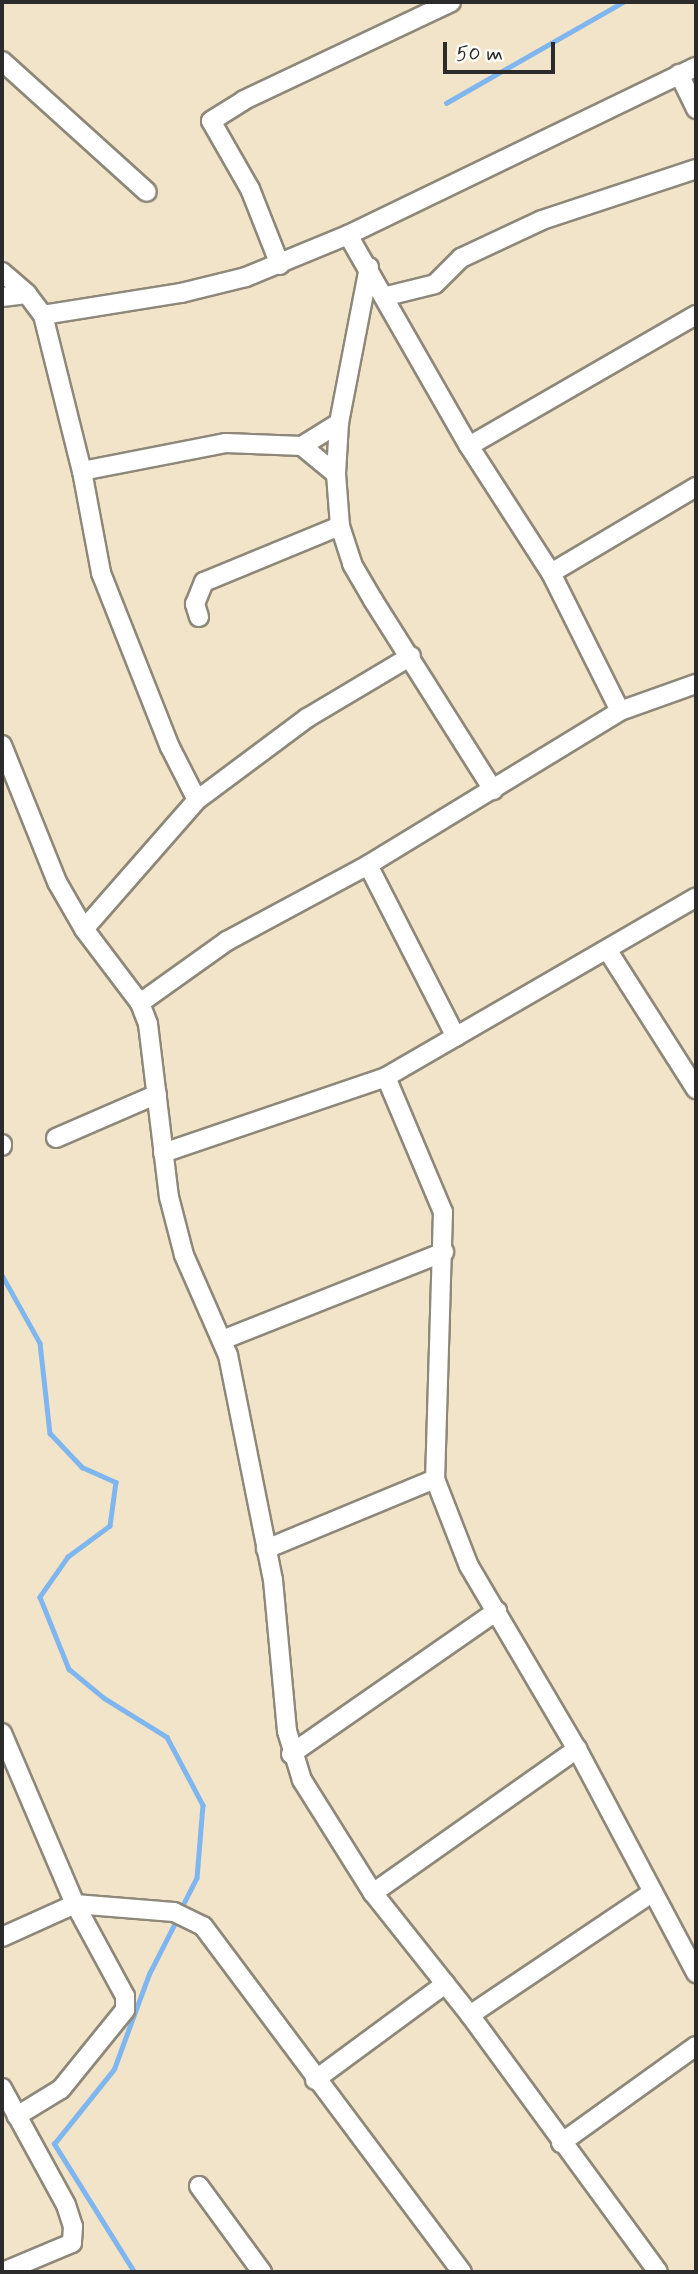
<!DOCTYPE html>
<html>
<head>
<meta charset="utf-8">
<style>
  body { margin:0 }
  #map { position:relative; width:698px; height:2274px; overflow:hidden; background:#f2e4c8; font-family:Mynerve,sans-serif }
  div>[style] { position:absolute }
  .stream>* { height:4.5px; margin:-2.25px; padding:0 2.25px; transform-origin:2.25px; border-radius:2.25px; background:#80b6ef }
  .roads { filter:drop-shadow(2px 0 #8e887a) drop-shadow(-2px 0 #8e887a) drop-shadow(0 2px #8e887a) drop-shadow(0 -2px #8e887a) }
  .minor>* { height:18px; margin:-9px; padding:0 9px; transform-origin:9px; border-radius:9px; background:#fff }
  span { translate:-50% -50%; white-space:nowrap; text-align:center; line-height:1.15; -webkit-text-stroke:5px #fdfcf7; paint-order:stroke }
  .frame { position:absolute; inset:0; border:4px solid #2b2b2b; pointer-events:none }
  .scale { position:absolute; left:443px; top:42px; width:112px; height:32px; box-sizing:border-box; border:4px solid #2b2b2b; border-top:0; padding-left:9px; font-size:21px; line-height:24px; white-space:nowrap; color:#2b2b2b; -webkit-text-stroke:5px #fdfcf7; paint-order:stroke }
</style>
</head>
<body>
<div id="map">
  <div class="stream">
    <i style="left:446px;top:103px;width:204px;rotate:-29.7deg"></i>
    <i style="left:2px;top:1275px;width:78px;rotate:60.8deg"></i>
    <i style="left:40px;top:1343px;width:91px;rotate:83.7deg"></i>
    <i style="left:50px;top:1433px;width:47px;rotate:46.7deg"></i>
    <i style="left:82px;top:1467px;width:37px;rotate:24deg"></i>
    <i style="left:116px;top:1482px;width:44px;rotate:97.8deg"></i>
    <i style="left:110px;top:1526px;width:52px;rotate:143.6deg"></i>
    <i style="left:68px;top:1557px;width:49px;rotate:125deg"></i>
    <i style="left:40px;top:1597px;width:78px;rotate:68.1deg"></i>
    <i style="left:69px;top:1669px;width:45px;rotate:39.6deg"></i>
    <i style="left:104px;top:1698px;width:74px;rotate:31.8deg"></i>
    <i style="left:167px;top:1737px;width:77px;rotate:62.1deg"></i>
    <i style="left:203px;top:1805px;width:73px;rotate:94.7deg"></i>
    <i style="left:197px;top:1878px;width:35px;rotate:117deg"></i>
    <i style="left:134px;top:2272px;width:151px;rotate:-122deg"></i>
    <i style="left:54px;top:2144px;width:96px;rotate:-51.3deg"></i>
    <i style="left:114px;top:2069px;width:101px;rotate:-69.8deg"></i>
    <i style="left:149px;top:1974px;width:64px;rotate:-63deg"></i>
  </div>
  <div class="roads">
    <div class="minor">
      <i style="left:2px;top:61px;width:195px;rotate:42.1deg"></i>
      <i style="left:679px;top:74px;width:39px;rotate:64deg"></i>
      <i style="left:348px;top:235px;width:243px;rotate:60.2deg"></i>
      <i style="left:469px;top:446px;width:151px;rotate:57.2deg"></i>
      <i style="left:551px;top:573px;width:154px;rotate:63.4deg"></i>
      <i style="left:280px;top:265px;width:82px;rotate:-111.5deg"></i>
      <i style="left:250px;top:189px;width:78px;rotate:-119.8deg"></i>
      <i style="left:211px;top:121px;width:39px;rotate:-32deg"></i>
      <i style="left:244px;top:100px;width:229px;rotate:-25.3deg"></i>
      <i style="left:369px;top:267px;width:159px;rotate:100.9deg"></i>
      <i style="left:339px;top:423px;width:51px;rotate:93.4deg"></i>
      <i style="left:336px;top:474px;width:52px;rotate:85.6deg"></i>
      <i style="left:340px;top:526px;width:40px;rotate:72deg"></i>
      <i style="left:352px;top:564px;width:42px;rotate:59.7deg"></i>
      <i style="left:373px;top:600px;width:225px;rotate:57.7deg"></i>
      <i style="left:2px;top:272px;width:33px;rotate:41deg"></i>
      <i style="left:387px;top:296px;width:49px;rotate:-14deg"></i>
      <i style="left:435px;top:284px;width:37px;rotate:-45deg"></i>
      <i style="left:461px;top:258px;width:89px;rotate:-25.1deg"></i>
      <i style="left:542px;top:220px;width:162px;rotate:-18.3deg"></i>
      <i style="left:2px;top:297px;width:25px;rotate:-7deg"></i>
      <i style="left:27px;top:294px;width:26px;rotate:53deg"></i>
      <i style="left:43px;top:315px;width:140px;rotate:-9.1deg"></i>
      <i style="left:181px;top:293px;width:67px;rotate:-13.8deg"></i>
      <i style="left:246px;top:277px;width:110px;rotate:-22.4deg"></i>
      <i style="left:348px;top:235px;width:386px;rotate:-25.8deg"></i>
      <i style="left:43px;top:315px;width:161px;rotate:76deg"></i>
      <i style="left:82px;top:471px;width:104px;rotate:79.4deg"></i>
      <i style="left:101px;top:573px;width:187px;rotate:68.4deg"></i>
      <i style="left:170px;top:747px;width:59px;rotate:63deg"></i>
      <i style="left:302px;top:446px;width:44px;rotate:-31.9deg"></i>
      <i style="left:469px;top:446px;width:262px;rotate:-30deg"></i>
      <i style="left:82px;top:471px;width:147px;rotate:-11deg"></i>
      <i style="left:226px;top:443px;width:76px;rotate:2.3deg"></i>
      <i style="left:302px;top:446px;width:44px;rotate:39.5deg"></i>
      <i style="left:551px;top:573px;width:169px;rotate:-30.7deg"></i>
      <i style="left:199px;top:617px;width:14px;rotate:-107deg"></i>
      <i style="left:195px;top:604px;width:24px;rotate:-68deg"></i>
      <i style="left:204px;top:582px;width:147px;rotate:-22.4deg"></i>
      <i style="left:2px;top:745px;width:148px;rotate:68.1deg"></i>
      <i style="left:57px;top:882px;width:54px;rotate:60.1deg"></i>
      <i style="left:84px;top:929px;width:93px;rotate:52.9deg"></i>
      <i style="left:140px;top:1003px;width:22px;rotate:69deg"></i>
      <i style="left:148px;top:1024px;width:174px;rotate:83.1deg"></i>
      <i style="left:169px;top:1197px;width:60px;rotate:75.5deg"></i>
      <i style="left:184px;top:1255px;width:109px;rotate:66.3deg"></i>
      <i style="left:228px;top:1355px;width:229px;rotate:78.7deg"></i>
      <i style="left:273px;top:1580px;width:152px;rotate:84.7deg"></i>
      <i style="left:287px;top:1731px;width:51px;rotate:73deg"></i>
      <i style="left:302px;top:1780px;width:133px;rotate:57.9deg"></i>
      <i style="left:373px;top:1893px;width:156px;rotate:51.5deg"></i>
      <i style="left:470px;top:2015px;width:318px;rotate:53.8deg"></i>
      <i style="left:368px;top:865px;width:193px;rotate:62.9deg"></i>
      <i style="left:84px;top:929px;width:171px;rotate:-48.8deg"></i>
      <i style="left:197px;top:800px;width:137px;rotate:-36.7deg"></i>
      <i style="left:307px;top:718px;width:121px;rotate:-30.8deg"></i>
      <i style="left:608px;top:951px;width:164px;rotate:57.5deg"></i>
      <i style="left:140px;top:1003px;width:107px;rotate:-35.5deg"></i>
      <i style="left:227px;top:941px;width:160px;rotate:-28.3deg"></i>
      <i style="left:368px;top:865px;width:295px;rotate:-31.4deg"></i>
      <i style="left:620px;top:711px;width:81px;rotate:-19.6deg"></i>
      <i style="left:386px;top:1077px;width:147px;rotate:67.1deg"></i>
      <i style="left:443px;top:1212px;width:267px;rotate:91.7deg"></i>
      <i style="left:435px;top:1479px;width:93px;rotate:68.7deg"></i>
      <i style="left:469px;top:1566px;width:212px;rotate:59.5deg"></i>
      <i style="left:577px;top:1749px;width:254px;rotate:62deg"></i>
      <i style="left:56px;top:1138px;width:110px;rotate:-23.5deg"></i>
      <i style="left:2px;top:1144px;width:2px;rotate:90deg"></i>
      <i style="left:163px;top:1153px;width:236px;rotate:-18.8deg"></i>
      <i style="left:386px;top:1077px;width:358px;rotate:-30.1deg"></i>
      <i style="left:222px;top:1340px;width:239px;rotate:-21.6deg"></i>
      <i style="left:266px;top:1549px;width:183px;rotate:-22.5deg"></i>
      <i style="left:2px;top:1733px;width:186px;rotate:66.9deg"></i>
      <i style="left:75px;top:1904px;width:105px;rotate:61.5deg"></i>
      <i style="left:125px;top:1996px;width:14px;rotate:90deg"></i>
      <i style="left:125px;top:2010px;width:102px;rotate:129deg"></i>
      <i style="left:61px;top:2089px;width:52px;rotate:148.5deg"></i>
      <i style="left:291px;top:1754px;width:251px;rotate:-34.8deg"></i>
      <i style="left:373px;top:1893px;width:250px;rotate:-35.2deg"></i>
      <i style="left:2px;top:1937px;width:80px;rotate:-24.3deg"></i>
      <i style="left:75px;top:1904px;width:99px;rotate:4.6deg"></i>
      <i style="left:174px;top:1912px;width:32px;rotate:26deg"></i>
      <i style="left:203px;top:1926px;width:432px;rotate:53.2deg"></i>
      <i style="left:470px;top:2015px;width:220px;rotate:-33.9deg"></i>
      <i style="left:315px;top:2080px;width:162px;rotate:-36.4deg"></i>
      <i style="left:2px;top:2088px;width:133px;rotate:61.3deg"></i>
      <i style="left:66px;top:2205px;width:23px;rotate:72deg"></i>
      <i style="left:73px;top:2227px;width:16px;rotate:94deg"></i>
      <i style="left:72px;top:2243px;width:75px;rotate:157.2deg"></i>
      <i style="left:561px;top:2143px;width:166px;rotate:-35.7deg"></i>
      <i style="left:199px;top:2186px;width:107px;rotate:53.8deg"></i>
    </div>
  </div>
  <div class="frame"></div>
  <div class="scale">50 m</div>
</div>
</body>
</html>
